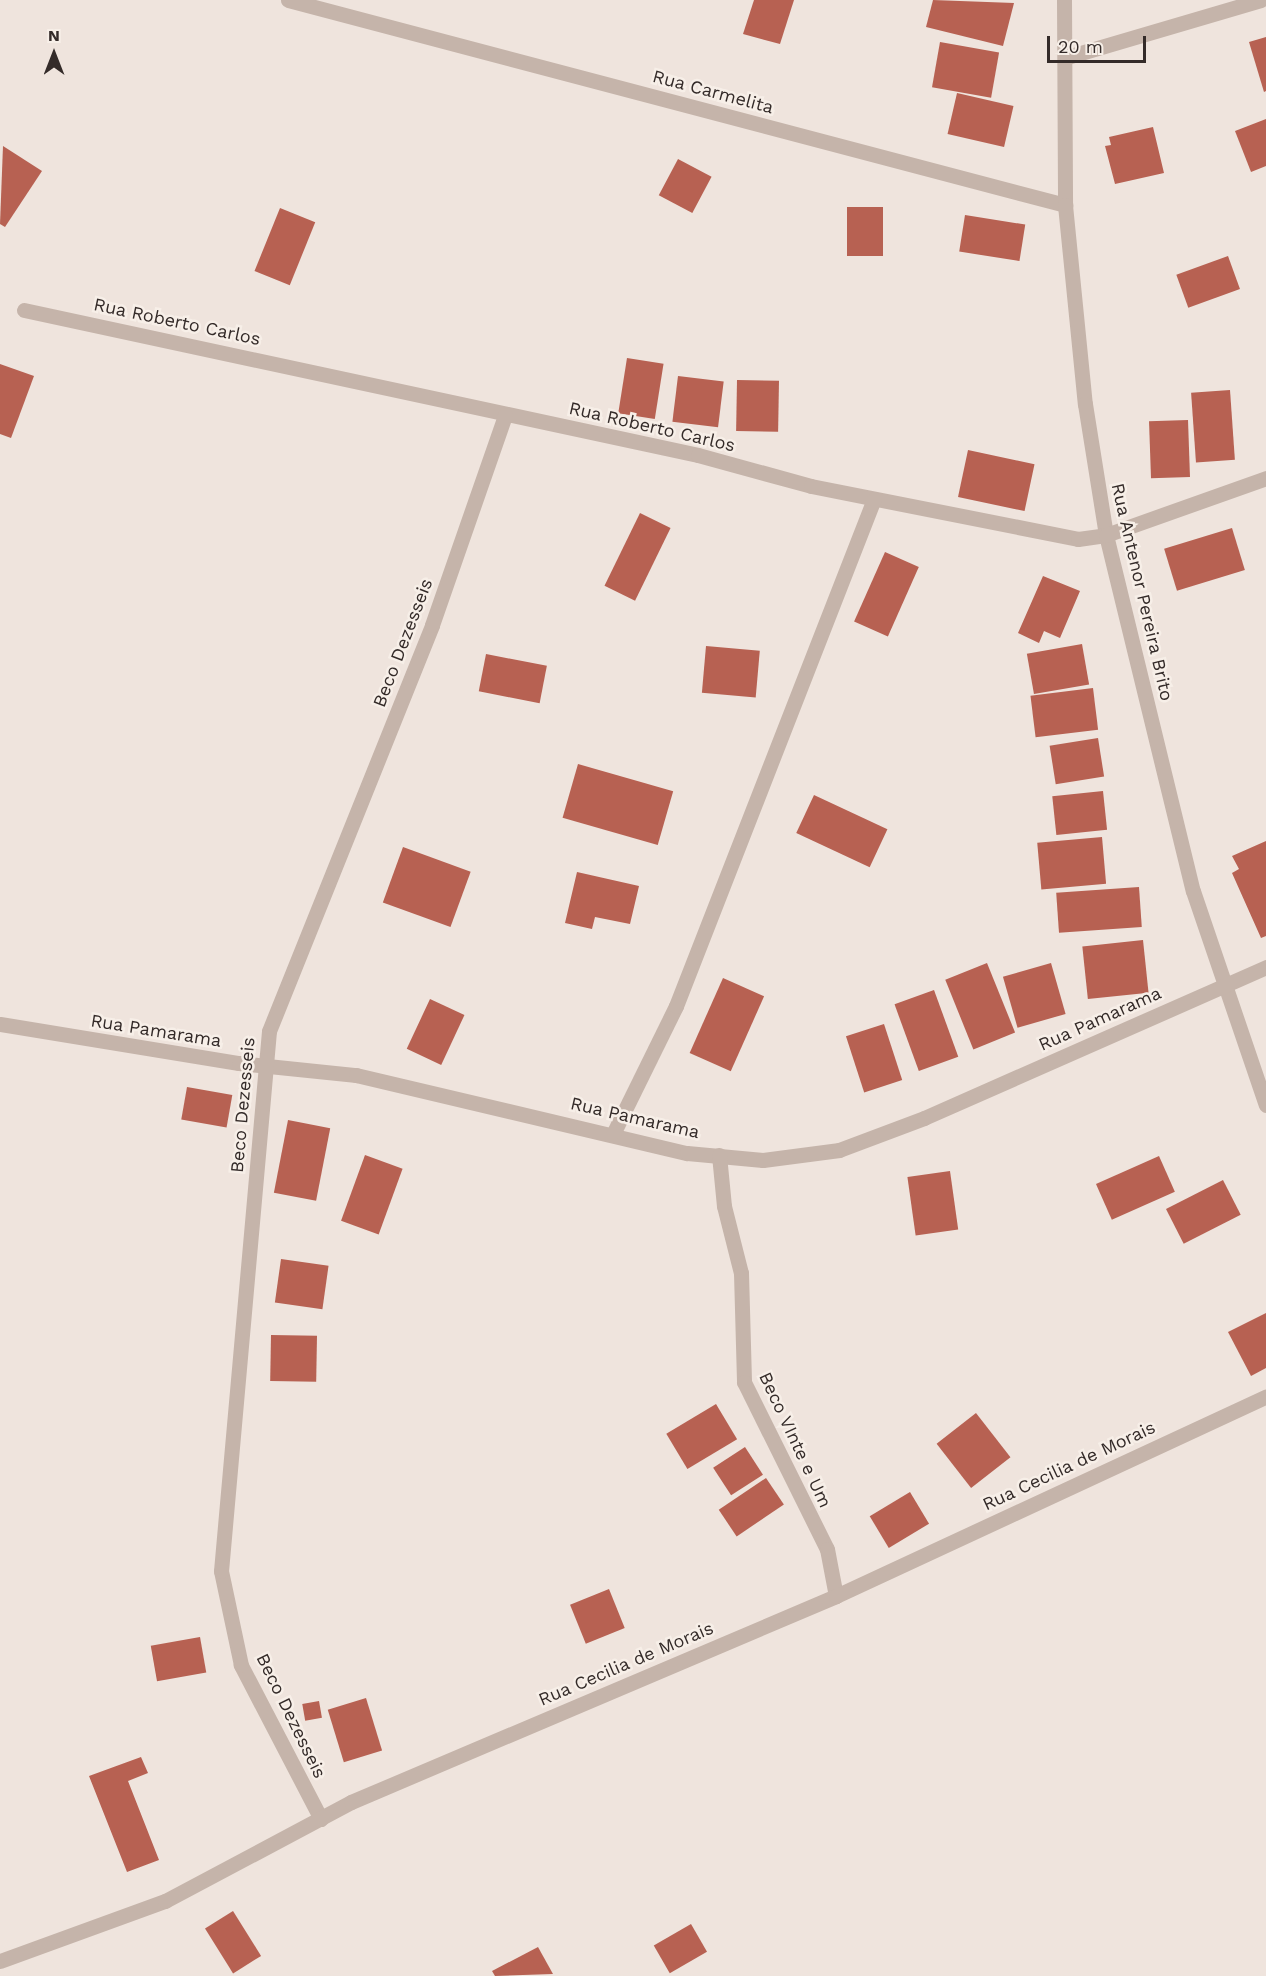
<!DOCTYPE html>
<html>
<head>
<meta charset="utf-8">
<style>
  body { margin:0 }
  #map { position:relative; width:1266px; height:1976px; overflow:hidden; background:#efe4dd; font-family:"Work Sans",sans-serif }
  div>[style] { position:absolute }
  .building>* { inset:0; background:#b76152; transform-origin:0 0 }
  .minor>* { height:15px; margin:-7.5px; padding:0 7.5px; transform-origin:7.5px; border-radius:7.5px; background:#c5b4aa }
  span { translate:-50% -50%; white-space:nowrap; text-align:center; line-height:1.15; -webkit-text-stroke:5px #f7efe8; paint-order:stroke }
  .street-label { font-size:18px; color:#342b29 }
  .north { position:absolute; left:24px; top:24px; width:60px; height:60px; -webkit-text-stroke:4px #f7efe8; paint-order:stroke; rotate:0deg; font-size:16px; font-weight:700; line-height:24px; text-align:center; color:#342b29 }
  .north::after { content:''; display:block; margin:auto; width:21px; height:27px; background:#342b29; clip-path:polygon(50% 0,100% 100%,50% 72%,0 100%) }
  .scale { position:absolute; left:1047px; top:36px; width:99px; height:27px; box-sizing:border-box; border:3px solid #342b29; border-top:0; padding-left:8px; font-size:18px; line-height:21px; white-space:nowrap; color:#342b29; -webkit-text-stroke:4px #f7efe8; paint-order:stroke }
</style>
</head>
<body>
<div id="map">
  <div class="building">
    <i style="clip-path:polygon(754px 0,794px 0,780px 44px,743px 34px)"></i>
    <i style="clip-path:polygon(933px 0,1014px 3px,1003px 46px,926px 27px)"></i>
    <i style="clip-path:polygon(1266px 37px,1266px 91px,1264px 92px,1249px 42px)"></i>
    <i style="left:940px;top:42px;width:60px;height:46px;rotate:10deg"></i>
    <i style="left:957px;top:93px;width:58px;height:42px;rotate:13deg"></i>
    <i style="clip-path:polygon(1266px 119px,1266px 166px,1251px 172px,1235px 131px)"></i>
    <i style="clip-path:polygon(1153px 127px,1164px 173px,1115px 184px,1105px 146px,1111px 145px,1109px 137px)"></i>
    <i style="clip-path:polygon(3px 146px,42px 171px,5px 227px,0 224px)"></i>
    <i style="left:678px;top:159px;width:38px;height:41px;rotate:28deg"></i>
    <i style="left:847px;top:207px;width:36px;height:49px"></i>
    <i style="left:280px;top:208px;width:38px;height:68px;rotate:22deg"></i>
    <i style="left:965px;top:215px;width:61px;height:37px;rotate:9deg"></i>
    <i style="left:1228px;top:256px;width:35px;height:55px;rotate:70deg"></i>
    <i style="left:627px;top:358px;width:37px;height:56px;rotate:9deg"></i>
    <i style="clip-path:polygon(0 364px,34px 376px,11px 438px,0 434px)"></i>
    <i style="left:678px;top:376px;width:46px;height:46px;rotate:7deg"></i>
    <i style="left:737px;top:380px;width:42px;height:51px;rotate:1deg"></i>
    <i style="left:1230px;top:390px;width:70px;height:39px;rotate:86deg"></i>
    <i style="left:1188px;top:420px;width:57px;height:39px;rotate:88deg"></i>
    <i style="left:968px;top:450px;width:68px;height:48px;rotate:12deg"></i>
    <i style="left:640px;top:513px;width:34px;height:81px;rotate:26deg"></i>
    <i style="left:1232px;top:528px;width:44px;height:71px;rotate:73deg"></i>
    <i style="left:885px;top:552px;width:37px;height:76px;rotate:24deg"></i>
    <i style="clip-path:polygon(1043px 576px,1080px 591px,1060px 638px,1044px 631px,1039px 643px,1018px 633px)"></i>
    <i style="left:1082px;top:644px;width:41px;height:56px;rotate:80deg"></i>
    <i style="left:706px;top:646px;width:54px;height:47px;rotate:5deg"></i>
    <i style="left:486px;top:654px;width:62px;height:38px;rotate:11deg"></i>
    <i style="left:1093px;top:688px;width:42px;height:63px;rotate:83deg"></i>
    <i style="left:1098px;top:738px;width:39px;height:49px;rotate:81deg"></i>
    <i style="left:578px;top:764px;width:99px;height:56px;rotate:16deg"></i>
    <i style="left:1103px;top:791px;width:39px;height:51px;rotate:84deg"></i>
    <i style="left:814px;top:795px;width:81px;height:42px;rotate:25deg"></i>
    <i style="left:1102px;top:837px;width:47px;height:65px;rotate:85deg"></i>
    <i style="clip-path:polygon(1266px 841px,1266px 936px,1261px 938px,1232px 873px,1239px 869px,1232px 856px)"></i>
    <i style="left:403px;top:847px;width:72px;height:59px;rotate:20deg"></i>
    <i style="clip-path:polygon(577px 872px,639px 886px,630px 924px,595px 917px,592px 929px,565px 923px)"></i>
    <i style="left:1139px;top:887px;width:40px;height:83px;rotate:86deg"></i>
    <i style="left:1143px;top:940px;width:53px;height:61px;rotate:84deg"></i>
    <i style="left:987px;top:963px;width:75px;height:45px;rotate:68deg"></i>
    <i style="left:1051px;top:963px;width:53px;height:50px;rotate:74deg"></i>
    <i style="left:723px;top:978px;width:45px;height:82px;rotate:24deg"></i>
    <i style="left:934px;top:990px;width:71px;height:42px;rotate:70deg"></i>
    <i style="left:430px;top:999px;width:38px;height:55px;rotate:25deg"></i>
    <i style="left:884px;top:1024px;width:59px;height:40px;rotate:72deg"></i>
    <i style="left:187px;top:1087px;width:46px;height:33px;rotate:10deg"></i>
    <i style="left:288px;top:1120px;width:43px;height:74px;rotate:11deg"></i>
    <i style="left:365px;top:1155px;width:40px;height:70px;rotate:20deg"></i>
    <i style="left:1159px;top:1156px;width:39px;height:69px;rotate:66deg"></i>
    <i style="left:950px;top:1171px;width:59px;height:43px;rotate:82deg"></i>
    <i style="left:1223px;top:1180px;width:39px;height:64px;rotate:63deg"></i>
    <i style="left:281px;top:1259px;width:48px;height:44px;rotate:8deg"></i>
    <i style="clip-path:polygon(1266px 1313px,1266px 1368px,1251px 1376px,1228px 1332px)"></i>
    <i style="left:271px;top:1335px;width:46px;height:46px;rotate:1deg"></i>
    <i style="left:716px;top:1404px;width:41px;height:58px;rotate:59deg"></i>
    <i style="left:976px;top:1413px;width:56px;height:50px;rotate:52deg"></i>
    <i style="left:745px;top:1447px;width:33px;height:38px;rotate:57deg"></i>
    <i style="left:766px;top:1478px;width:32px;height:57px;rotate:56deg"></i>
    <i style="left:910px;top:1492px;width:37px;height:47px;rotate:59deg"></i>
    <i style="left:609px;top:1589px;width:42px;height:42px;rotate:68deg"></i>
    <i style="left:200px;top:1637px;width:36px;height:50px;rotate:80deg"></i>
    <i style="left:366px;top:1698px;width:55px;height:40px;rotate:73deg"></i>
    <i style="left:319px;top:1701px;width:17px;height:17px;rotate:80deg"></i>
    <i style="clip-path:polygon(141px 1757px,148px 1773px,128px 1781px,159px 1860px,127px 1872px,89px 1776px)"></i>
    <i style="left:233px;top:1911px;width:53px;height:33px;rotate:58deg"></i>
    <i style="left:691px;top:1924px;width:32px;height:43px;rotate:60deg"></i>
    <i style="clip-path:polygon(538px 1947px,553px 1974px,495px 1976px,492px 1971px)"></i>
  </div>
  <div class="minor">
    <i style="left:288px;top:0;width:804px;rotate:14.78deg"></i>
    <i style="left:1064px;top:0;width:205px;rotate:89.7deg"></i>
    <i style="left:1065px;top:205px;width:200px;rotate:84.3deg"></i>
    <i style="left:1085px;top:404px;width:133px;rotate:80.9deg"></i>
    <i style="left:1106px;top:535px;width:366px;rotate:76.3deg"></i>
    <i style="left:1193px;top:891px;width:226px;rotate:71.2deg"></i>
    <i style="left:1067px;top:57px;width:202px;rotate:-16.4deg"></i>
    <i style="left:24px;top:310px;width:689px;rotate:12.14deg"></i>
    <i style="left:698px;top:455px;width:117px;rotate:15.3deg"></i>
    <i style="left:811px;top:486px;width:272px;rotate:11.2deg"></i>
    <i style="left:1078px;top:539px;width:28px;rotate:-8deg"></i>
    <i style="left:1106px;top:535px;width:170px;rotate:-19.6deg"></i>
    <i style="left:0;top:1024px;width:242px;rotate:9.3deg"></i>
    <i style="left:239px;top:1063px;width:118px;rotate:5.9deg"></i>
    <i style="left:356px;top:1075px;width:340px;rotate:13.3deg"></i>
    <i style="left:687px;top:1153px;width:76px;rotate:5.3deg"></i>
    <i style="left:763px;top:1160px;width:77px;rotate:-7.5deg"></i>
    <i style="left:839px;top:1150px;width:91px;rotate:-20.6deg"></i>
    <i style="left:924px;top:1118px;width:374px;rotate:-23.8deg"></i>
    <i style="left:614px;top:1132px;width:140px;rotate:-63.8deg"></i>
    <i style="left:676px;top:1006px;width:544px;rotate:-68.67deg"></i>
    <i style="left:719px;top:1155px;width:51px;rotate:84.4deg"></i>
    <i style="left:724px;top:1206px;width:69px;rotate:75.8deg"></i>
    <i style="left:741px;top:1273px;width:109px;rotate:88.4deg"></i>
    <i style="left:744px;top:1382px;width:186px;rotate:63.6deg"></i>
    <i style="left:827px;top:1549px;width:48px;rotate:79.2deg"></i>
    <i style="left:321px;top:1819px;width:174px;rotate:-117.5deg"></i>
    <i style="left:241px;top:1665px;width:96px;rotate:-102deg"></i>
    <i style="left:221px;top:1571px;width:542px;rotate:-84.92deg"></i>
    <i style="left:269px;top:1031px;width:437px;rotate:-68.1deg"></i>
    <i style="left:432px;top:625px;width:222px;rotate:-70.8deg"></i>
    <i style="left:0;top:1961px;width:176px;rotate:-20deg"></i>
    <i style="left:165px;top:1901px;width:211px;rotate:-28deg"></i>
    <i style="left:351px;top:1802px;width:527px;rotate:-23.01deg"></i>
    <i style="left:836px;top:1596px;width:474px;rotate:-24.9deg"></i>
  </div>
  <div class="street-label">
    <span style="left:713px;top:92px;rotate:15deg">Rua Carmelita</span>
    <span style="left:177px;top:322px;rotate:12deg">Rua Roberto Carlos</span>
    <span style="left:652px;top:427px;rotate:13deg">Rua Roberto Carlos</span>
    <span style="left:1142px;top:592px;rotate:77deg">Rua Antenor Pereira Brito</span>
    <span style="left:403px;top:643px;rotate:-69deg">Beco Dezesseis</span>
    <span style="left:1100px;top:1019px;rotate:-24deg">Rua Pamarama</span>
    <span style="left:156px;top:1031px;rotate:9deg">Rua Pamarama</span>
    <span style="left:243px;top:1105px;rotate:-85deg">Beco Dezesseis</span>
    <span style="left:635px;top:1118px;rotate:13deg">Rua Pamarama</span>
    <span style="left:795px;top:1440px;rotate:65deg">Beco VInte e Um</span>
    <span style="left:1069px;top:1466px;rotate:-25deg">Rua Cecilia de Morais</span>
    <span style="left:626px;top:1664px;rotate:-23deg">Rua Cecilia de Morais</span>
    <span style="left:291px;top:1716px;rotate:64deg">Beco Dezesseis</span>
  </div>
  <div class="north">N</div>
  <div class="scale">20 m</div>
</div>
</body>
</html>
